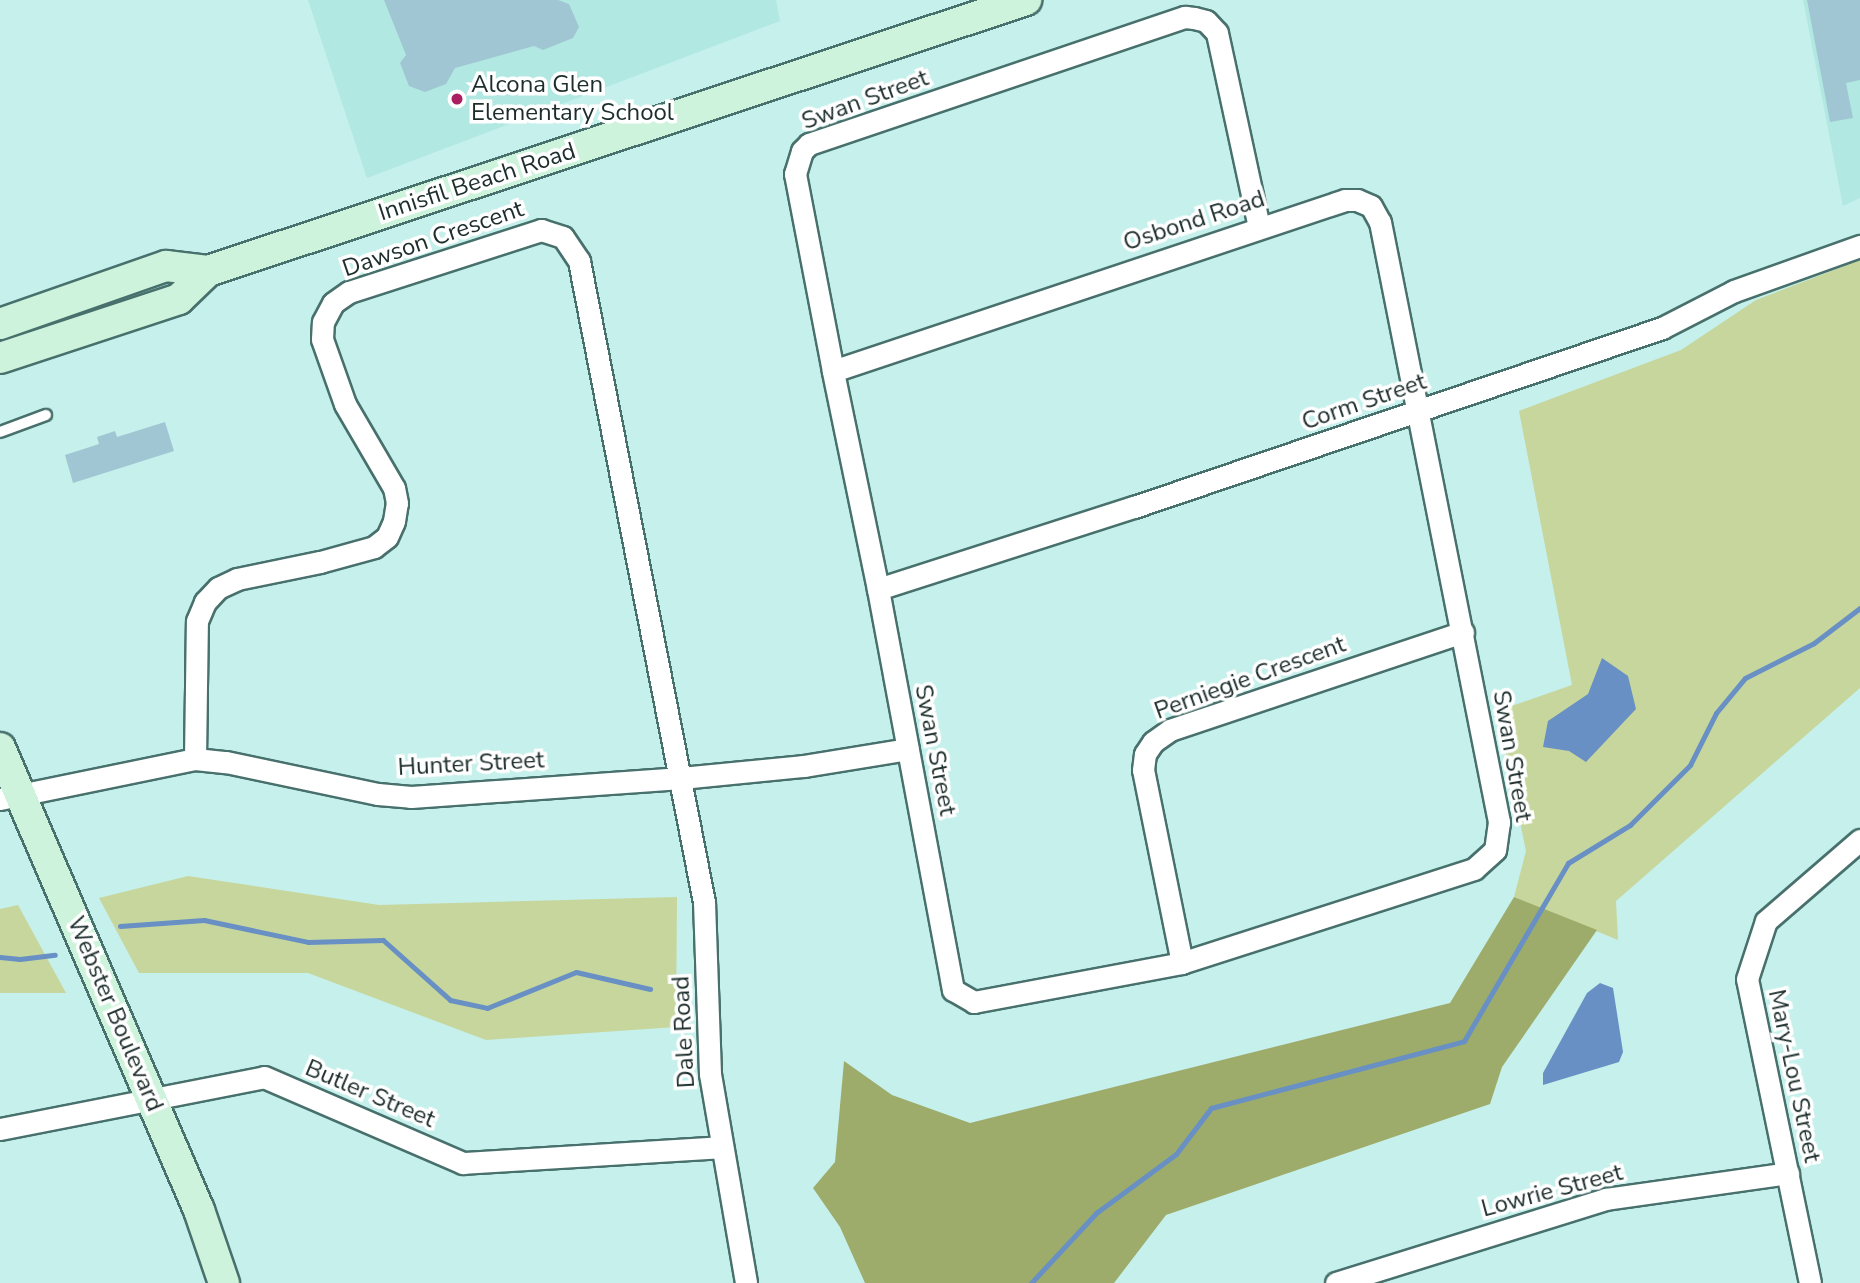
<!DOCTYPE html>
<html>
<head>
<meta charset="utf-8">
<style>
  body { margin:0 }
  #map { position:relative; width:1860px; height:1283px; overflow:hidden; background:#c5f0eb; font-family:"Nunito Sans",sans-serif }
  div>[style] { position:absolute }
  .built>* { inset:0; background:#b2e8e2 }
  .green>* { inset:0; background:#c7d69c }
  .forest>* { inset:0; background:#9dac6b }
  .water>* { inset:0; background:#6890c4 }
  .stream>* { height:5px; margin:-2.5px; padding:0 2.5px; transform-origin:2.5px; border-radius:2.5px; background:#6890c4 }
  .building>* { inset:0; background:#a0c6d4 }
  .roads { filter:drop-shadow(2px 0 #48706c) drop-shadow(-2px 0 #48706c) drop-shadow(0 2px #48706c) drop-shadow(0 -2px #48706c) }
  .lane>* { height:10px; margin:-5px; padding:0 5px; transform-origin:5px; border-radius:5px; background:#fff }
  .street>* { height:21px; margin:-10.5px; padding:0 10.5px; transform-origin:10.5px; border-radius:10.5px; background:#fff }
  .secondary>* { height:30px; margin:-15px; padding:0 15px; transform-origin:15px; border-radius:15px; background:#cef3dc }
  .dots>* { width:19px; height:19px; translate:-50% -50%; box-sizing:border-box; border:4px solid #fff; border-radius:50% }
  span { translate:-50% -50%; white-space:nowrap; text-align:center; line-height:1.15; -webkit-text-stroke:7px #fff; paint-order:stroke }
  .poi-label { font-size:24px; color:#1c2d2b }
  .left { translate:0 -50%; text-align:left }
  .street-label { font-size:24px; color:#1c2d2b }
</style>
</head>
<body>
<div id="map">
  <div class="built">
    <i style="clip-path:polygon(308px 0,776px 0,780px 21px,367px 178px)"></i>
    <i style="clip-path:polygon(1803px 0,1860px 0,1860px 198px,1843px 206px)"></i>
  </div>
  <div class="green">
    <i style="clip-path:polygon(1860px 260px,1860px 688px,1616px 901px,1618px 940px,1514px 897px,1526px 851px,1497px 711px,1572px 685px,1519px 411px,1681px 350px,1756px 300px)"></i>
    <i style="clip-path:polygon(188px 876px,379px 905px,677px 897px,676px 1027px,486px 1040px,308px 973px,139px 973px,99px 898px)"></i>
    <i style="clip-path:polygon(18px 905px,66px 993px,0 993px,0 909px)"></i>
  </div>
  <div class="forest">
    <i style="clip-path:polygon(1514px 897px,1597px 930px,1502px 1067px,1490px 1104px,1166px 1215px,1114px 1283px,865px 1283px,840px 1227px,813px 1188px,835px 1162px,844px 1061px,892px 1095px,970px 1123px,1450px 1003px)"></i>
  </div>
  <div class="water">
    <i style="clip-path:polygon(1602px 658px,1628px 676px,1636px 709px,1586px 762px,1569px 751px,1543px 747px,1548px 721px,1588px 694px)"></i>
    <i style="clip-path:polygon(1600px 983px,1613px 988px,1623px 1052px,1619px 1062px,1543px 1085px,1543px 1073px,1587px 993px)"></i>
  </div>
  <div class="stream">
    <i style="left:120px;top:926px;width:84px;rotate:-4.1deg"></i>
    <i style="left:204px;top:920px;width:106px;rotate:11.9deg"></i>
    <i style="left:308px;top:942px;width:75px;rotate:-1.5deg"></i>
    <i style="left:383px;top:940px;width:90px;rotate:41.8deg"></i>
    <i style="left:450px;top:1000px;width:38px;rotate:12deg"></i>
    <i style="left:487px;top:1008px;width:96px;rotate:-22deg"></i>
    <i style="left:576px;top:972px;width:76px;rotate:12.9deg"></i>
    <i style="left:0;top:957px;width:20px;rotate:6deg"></i>
    <i style="left:20px;top:959px;width:35px;rotate:-7deg"></i>
    <i style="left:1031px;top:1283px;width:96px;rotate:-47.1deg"></i>
    <i style="left:1096px;top:1213px;width:99px;rotate:-36.4deg"></i>
    <i style="left:1176px;top:1154px;width:58px;rotate:-52.7deg"></i>
    <i style="left:1211px;top:1108px;width:262px;rotate:-14.8deg"></i>
    <i style="left:1464px;top:1041px;width:206px;rotate:-59.7deg"></i>
    <i style="left:1568px;top:863px;width:73px;rotate:-31.5deg"></i>
    <i style="left:1630px;top:825px;width:85px;rotate:-45deg"></i>
    <i style="left:1690px;top:765px;width:58px;rotate:-63.4deg"></i>
    <i style="left:1716px;top:713px;width:45px;rotate:-50.4deg"></i>
    <i style="left:1745px;top:678px;width:77px;rotate:-26.9deg"></i>
    <i style="left:1814px;top:643px;width:58px;rotate:-37.3deg"></i>
  </div>
  <div class="building">
    <i style="clip-path:polygon(384px 0,558px 0,569px 4px,579px 27px,573px 38px,543px 50px,534px 46px,455px 68px,446px 84px,425px 92px,409px 86px,400px 63px,406px 55px)"></i>
    <i style="clip-path:polygon(1807px 0,1860px 0,1860px 80px,1846px 83px,1853px 118px,1830px 122px)"></i>
    <i style="clip-path:polygon(165px 422px,174px 451px,73px 483px,65px 455px,99px 444px,97px 437px,115px 431px,117px 437px)"></i>
  </div>
  <div class="roads">
    <div class="lane">
      <i style="left:0;top:432px;width:49px;rotate:-20.3deg"></i>
    </div>
    <div class="street">
      <i style="left:833px;top:371px;width:540px;rotate:-18.47deg"></i>
      <i style="left:1345px;top:200px;width:12px"></i>
      <i style="left:1357px;top:200px;width:15px;rotate:23deg"></i>
      <i style="left:1371px;top:206px;width:18px;rotate:61deg"></i>
      <i style="left:1380px;top:222px;width:612px;rotate:78.78deg"></i>
      <i style="left:1499px;top:822px;width:28px;rotate:98deg"></i>
      <i style="left:1495px;top:850px;width:28px;rotate:138deg"></i>
      <i style="left:1474px;top:869px;width:307px;rotate:162.2deg"></i>
      <i style="left:1182px;top:963px;width:212px;rotate:169.4deg"></i>
      <i style="left:974px;top:1002px;width:24px;rotate:-150deg"></i>
      <i style="left:953px;top:990px;width:408px;rotate:-100.6deg"></i>
      <i style="left:878px;top:589px;width:223px;rotate:-101.7deg"></i>
      <i style="left:833px;top:371px;width:201px;rotate:-100.9deg"></i>
      <i style="left:795px;top:174px;width:24px;rotate:-73deg"></i>
      <i style="left:802px;top:151px;width:10px;rotate:-45deg"></i>
      <i style="left:809px;top:144px;width:397px;rotate:-18.7deg"></i>
      <i style="left:1185px;top:17px;width:9px;rotate:6deg"></i>
      <i style="left:1194px;top:18px;width:12px;rotate:14deg"></i>
      <i style="left:1206px;top:21px;width:16px;rotate:47deg"></i>
      <i style="left:1217px;top:33px;width:198px;rotate:77.8deg"></i>
      <i style="left:878px;top:589px;width:269px;rotate:-17.8deg"></i>
      <i style="left:1134px;top:507px;width:558px;rotate:-18.73deg"></i>
      <i style="left:1662px;top:328px;width:81px;rotate:-27.2deg"></i>
      <i style="left:1734px;top:291px;width:134px;rotate:-19.7deg"></i>
      <i style="left:195px;top:759px;width:138px;rotate:-89.2deg"></i>
      <i style="left:197px;top:621px;width:21px;rotate:-67deg"></i>
      <i style="left:205px;top:602px;width:19px;rotate:-47deg"></i>
      <i style="left:218px;top:588px;width:21px;rotate:-25deg"></i>
      <i style="left:237px;top:579px;width:85px;rotate:-11.6deg"></i>
      <i style="left:320px;top:562px;width:56px;rotate:-15.5deg"></i>
      <i style="left:374px;top:547px;width:16px;rotate:-38deg"></i>
      <i style="left:387px;top:537px;width:17px;rotate:-66deg"></i>
      <i style="left:394px;top:521px;width:18px;rotate:-81deg"></i>
      <i style="left:397px;top:503px;width:15px;rotate:-101deg"></i>
      <i style="left:394px;top:488px;width:97px;rotate:-120.3deg"></i>
      <i style="left:345px;top:404px;width:69px;rotate:-109.5deg"></i>
      <i style="left:322px;top:339px;width:17px;rotate:-87deg"></i>
      <i style="left:323px;top:322px;width:21px;rotate:-62deg"></i>
      <i style="left:333px;top:303px;width:19px;rotate:-35deg"></i>
      <i style="left:349px;top:292px;width:202px;rotate:-17.9deg"></i>
      <i style="left:541px;top:230px;width:23px;rotate:18deg"></i>
      <i style="left:563px;top:237px;width:29px;rotate:56deg"></i>
      <i style="left:579px;top:261px;width:653px;rotate:78.97deg"></i>
      <i style="left:704px;top:902px;width:172px;rotate:88deg"></i>
      <i style="left:710px;top:1074px;width:212px;rotate:80.2deg"></i>
      <i style="left:0;top:799px;width:199px;rotate:-11.6deg"></i>
      <i style="left:195px;top:759px;width:31px;rotate:6deg"></i>
      <i style="left:226px;top:762px;width:155px;rotate:11.9deg"></i>
      <i style="left:378px;top:794px;width:33px;rotate:5deg"></i>
      <i style="left:411px;top:797px;width:271px;rotate:-4deg"></i>
      <i style="left:681px;top:778px;width:124px;rotate:-5.6deg"></i>
      <i style="left:804px;top:766px;width:105px;rotate:-9.3deg"></i>
      <i style="left:1182px;top:963px;width:197px;rotate:-101.4deg"></i>
      <i style="left:1143px;top:770px;width:16px;rotate:-83deg"></i>
      <i style="left:1145px;top:754px;width:14px;rotate:-56deg"></i>
      <i style="left:1153px;top:742px;width:21px;rotate:-35deg"></i>
      <i style="left:1170px;top:730px;width:309px;rotate:-18.5deg"></i>
      <i style="left:0;top:1129px;width:269px;rotate:-11.1deg"></i>
      <i style="left:264px;top:1077px;width:217px;rotate:23.4deg"></i>
      <i style="left:463px;top:1163px;width:259px;rotate:-3.5deg"></i>
      <i style="left:1336px;top:1283px;width:283px;rotate:-17.3deg"></i>
      <i style="left:1606px;top:1199px;width:184px;rotate:-8.1deg"></i>
      <i style="left:1810px;top:1283px;width:310px;rotate:-101.7deg"></i>
      <i style="left:1747px;top:979px;width:61px;rotate:-71.9deg"></i>
      <i style="left:1766px;top:921px;width:124px;rotate:-40.8deg"></i>
    </div>
    <div class="secondary">
      <i style="left:0;top:324px;width:176px;rotate:-19.3deg"></i>
      <i style="left:166px;top:266px;width:42px;rotate:6.8deg"></i>
      <i style="left:208px;top:271px;width:862px;rotate:-18.33deg"></i>
      <i style="left:0;top:358px;width:188px;rotate:-18.2deg"></i>
      <i style="left:179px;top:299px;width:40px;rotate:-44deg"></i>
      <i style="left:0;top:748px;width:503px;rotate:66.7deg"></i>
      <i style="left:199px;top:1210px;width:77px;rotate:71.1deg"></i>
    </div>
  </div>
  <div class="dots">
    <i style="left:457px;top:99px;background:#aa1f61"></i>
  </div>
  <div class="poi-label">
    <span class="left" style="left:471px;top:99px">Alcona Glen<br>Elementary School</span>
  </div>
  <div class="street-label">
    <span style="left:865px;top:100px;rotate:-20deg">Swan Street</span>
    <span style="left:477px;top:182px;rotate:-18deg">Innisfil Beach Road</span>
    <span style="left:1194px;top:221px;rotate:-18deg">Osbond Road</span>
    <span style="left:433px;top:239px;rotate:-19deg">Dawson Crescent</span>
    <span style="left:1364px;top:402px;rotate:-19deg">Corm Street</span>
    <span style="left:1250px;top:678px;rotate:-20deg">Perniegie Crescent</span>
    <span style="left:935px;top:750px;rotate:79deg">Swan Street</span>
    <span style="left:1512px;top:756px;rotate:80deg">Swan Street</span>
    <span style="left:471px;top:764px;rotate:-3deg">Hunter Street</span>
    <span style="left:115px;top:1014px;rotate:67deg">Webster Boulevard</span>
    <span style="left:684px;top:1032px;rotate:-93deg">Dale Road</span>
    <span style="left:1794px;top:1076px;rotate:78deg">Mary-Lou Street</span>
    <span style="left:370px;top:1094px;rotate:23deg">Butler Street</span>
    <span style="left:1552px;top:1191px;rotate:-15deg">Lowrie Street</span>
  </div>
</div>
</body>
</html>
